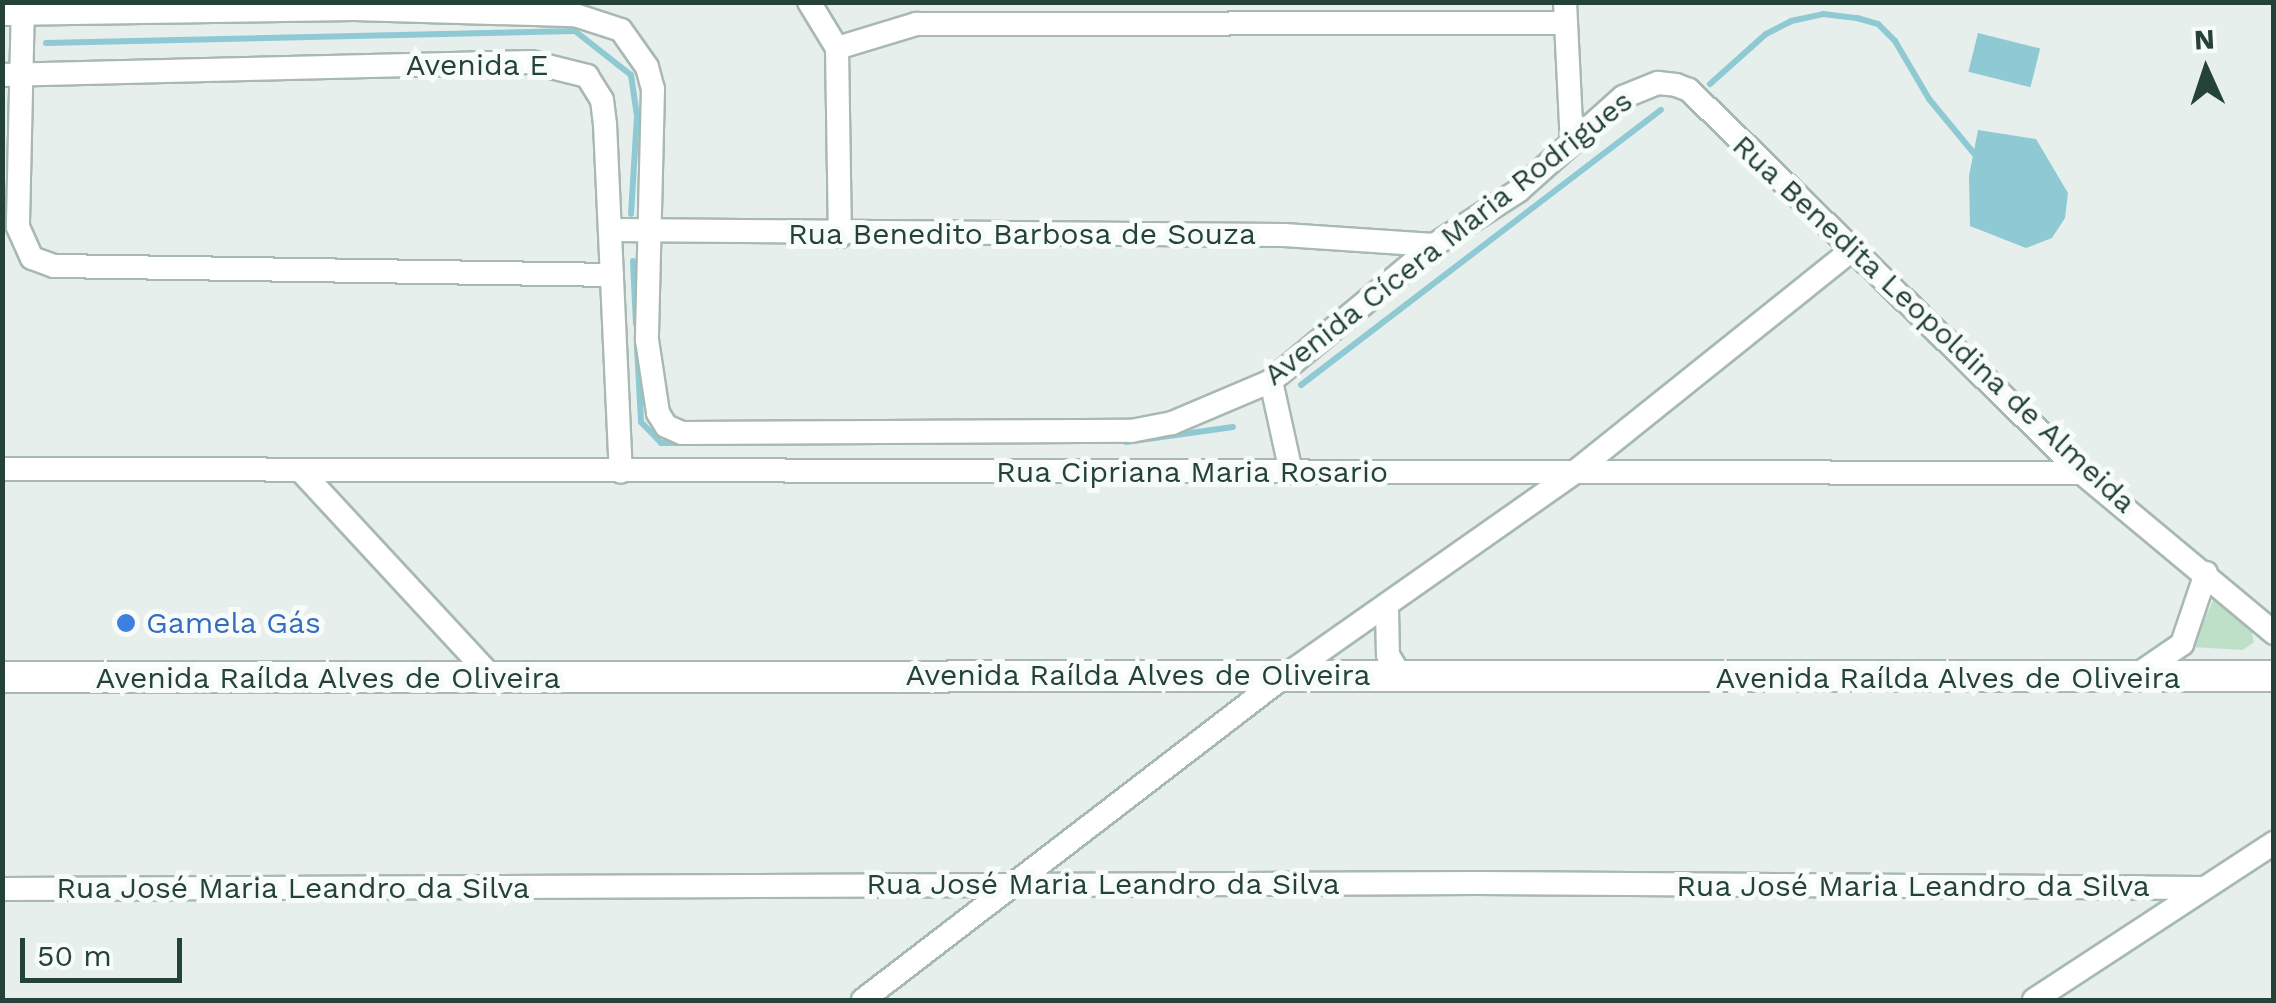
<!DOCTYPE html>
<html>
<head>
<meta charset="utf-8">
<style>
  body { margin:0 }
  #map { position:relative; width:2276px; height:1003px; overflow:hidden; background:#e6efeb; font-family:"Work Sans",sans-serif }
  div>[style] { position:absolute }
  .green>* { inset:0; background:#bfe0c8 }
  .water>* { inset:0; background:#8ec9d4; transform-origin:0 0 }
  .stream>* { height:6px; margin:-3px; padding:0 3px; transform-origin:3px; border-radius:3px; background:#8ec9d4 }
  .roads { filter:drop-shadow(2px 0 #a8b8b2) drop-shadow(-2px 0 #a8b8b2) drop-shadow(0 2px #a8b8b2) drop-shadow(0 -2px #a8b8b2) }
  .minor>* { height:22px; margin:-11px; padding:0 11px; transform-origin:11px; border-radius:11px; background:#fff }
  .tertiary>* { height:30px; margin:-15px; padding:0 15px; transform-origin:15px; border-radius:15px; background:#fff }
  .dots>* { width:28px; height:28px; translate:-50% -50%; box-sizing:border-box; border:5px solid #f7fbf9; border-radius:50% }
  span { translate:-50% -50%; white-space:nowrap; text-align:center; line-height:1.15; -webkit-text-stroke:10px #f7fbf9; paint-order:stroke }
  .street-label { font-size:30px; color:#24423a }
  .shop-label { font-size:30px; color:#366cbe }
  .left { translate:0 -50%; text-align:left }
  .frame { position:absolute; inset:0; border:5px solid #24423a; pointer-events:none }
  .north { position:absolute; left:2156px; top:20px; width:100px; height:100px; -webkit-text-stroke:8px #f7fbf9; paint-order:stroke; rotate:357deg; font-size:28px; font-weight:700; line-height:40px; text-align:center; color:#24423a }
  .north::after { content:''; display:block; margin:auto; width:35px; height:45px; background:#24423a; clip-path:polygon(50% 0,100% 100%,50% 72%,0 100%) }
  .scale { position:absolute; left:20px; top:938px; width:162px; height:45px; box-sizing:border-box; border:5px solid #24423a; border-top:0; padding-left:12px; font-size:30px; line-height:35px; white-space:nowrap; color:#24423a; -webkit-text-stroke:8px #f7fbf9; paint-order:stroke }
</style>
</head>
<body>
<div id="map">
  <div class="green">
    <i style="clip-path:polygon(2215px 596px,2251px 629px,2254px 642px,2243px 650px,2192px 647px)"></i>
  </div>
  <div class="water">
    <i style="left:1978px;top:33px;width:64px;height:40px;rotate:14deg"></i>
    <i style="clip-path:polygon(1978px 130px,2036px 139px,2068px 193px,2065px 218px,2052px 238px,2026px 248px,1970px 226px,1969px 176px)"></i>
  </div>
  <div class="stream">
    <i style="left:46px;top:43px;width:529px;rotate:-1.3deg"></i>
    <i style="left:575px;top:31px;width:71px;rotate:38.2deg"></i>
    <i style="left:631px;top:75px;width:41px;rotate:81.7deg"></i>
    <i style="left:637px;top:116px;width:98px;rotate:93.5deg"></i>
    <i style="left:1710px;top:84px;width:75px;rotate:-41.8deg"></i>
    <i style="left:1766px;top:34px;width:28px;rotate:-27deg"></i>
    <i style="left:1791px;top:21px;width:33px;rotate:-12deg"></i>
    <i style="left:1823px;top:14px;width:34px;rotate:7deg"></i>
    <i style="left:1857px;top:18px;width:22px;rotate:16deg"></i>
    <i style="left:1878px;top:24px;width:24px;rotate:45deg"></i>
    <i style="left:1895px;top:41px;width:67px;rotate:59.6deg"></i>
    <i style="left:1929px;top:99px;width:75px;rotate:50.4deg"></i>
    <i style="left:633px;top:261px;width:63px;rotate:87.3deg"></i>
    <i style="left:637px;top:347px;width:75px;rotate:86.9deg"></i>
    <i style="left:641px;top:422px;width:29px;rotate:46deg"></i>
    <i style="left:661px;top:443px;width:23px"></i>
    <i style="left:1301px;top:385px;width:453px;rotate:-37.4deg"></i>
    <i style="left:1126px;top:442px;width:108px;rotate:-8deg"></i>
  </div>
  <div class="roads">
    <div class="minor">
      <i style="left:23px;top:2px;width:225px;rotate:91.3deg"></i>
      <i style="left:18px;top:227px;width:34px;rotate:66deg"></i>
      <i style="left:32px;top:258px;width:23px;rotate:20deg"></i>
      <i style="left:54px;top:266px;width:558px;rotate:0.92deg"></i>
      <i style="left:809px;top:2px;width:54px;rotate:58.7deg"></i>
      <i style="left:837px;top:48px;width:188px;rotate:89.1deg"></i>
      <i style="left:1565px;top:2px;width:141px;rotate:87.2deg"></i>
      <i style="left:2px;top:14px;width:352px;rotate:-0.8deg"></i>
      <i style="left:354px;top:9px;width:221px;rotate:1.6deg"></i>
      <i style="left:575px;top:15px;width:48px;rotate:18.1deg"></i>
      <i style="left:621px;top:30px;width:45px;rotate:54.9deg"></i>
      <i style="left:647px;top:67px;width:23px;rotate:75deg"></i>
      <i style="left:653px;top:89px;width:251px;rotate:91.4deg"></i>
      <i style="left:647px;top:340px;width:74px;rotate:81.4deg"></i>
      <i style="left:658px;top:413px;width:15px;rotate:58deg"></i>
      <i style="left:666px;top:426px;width:17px;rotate:24deg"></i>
      <i style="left:682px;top:433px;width:449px;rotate:-0.3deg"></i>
      <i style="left:1131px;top:431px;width:42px;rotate:-11deg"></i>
      <i style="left:1172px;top:423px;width:108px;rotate:-23deg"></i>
      <i style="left:1271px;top:381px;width:212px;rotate:-39.8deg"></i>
      <i style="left:1434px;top:245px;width:100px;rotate:-32.7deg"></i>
      <i style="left:1518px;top:191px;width:141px;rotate:-41.8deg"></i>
      <i style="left:1623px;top:97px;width:38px;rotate:-22deg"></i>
      <i style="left:1658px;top:83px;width:18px;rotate:6deg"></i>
      <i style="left:1676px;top:85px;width:14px;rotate:21deg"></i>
      <i style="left:1689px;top:90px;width:549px;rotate:44.26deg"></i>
      <i style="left:2082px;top:473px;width:250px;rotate:39.8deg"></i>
      <i style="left:837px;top:48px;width:83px;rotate:-16.9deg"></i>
      <i style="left:916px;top:24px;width:649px;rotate:-0.09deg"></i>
      <i style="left:2px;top:75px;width:529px;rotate:-1.41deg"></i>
      <i style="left:531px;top:62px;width:58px;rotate:14deg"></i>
      <i style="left:587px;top:76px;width:28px;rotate:58deg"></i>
      <i style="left:602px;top:100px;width:24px;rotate:83deg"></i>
      <i style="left:605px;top:124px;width:348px;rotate:87.4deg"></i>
      <i style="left:610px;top:230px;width:674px;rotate:0.43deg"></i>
      <i style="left:1284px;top:235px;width:150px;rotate:3.8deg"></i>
      <i style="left:1271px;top:381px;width:93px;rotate:77.6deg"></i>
      <i style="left:2px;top:469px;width:2080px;rotate:0.11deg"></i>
      <i style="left:302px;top:472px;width:282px;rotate:47.2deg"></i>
      <i style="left:1387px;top:609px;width:46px;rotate:88.8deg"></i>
      <i style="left:1388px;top:655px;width:17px;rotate:59deg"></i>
      <i style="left:1397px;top:670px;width:16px;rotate:22deg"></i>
      <i style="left:2141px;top:672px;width:50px;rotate:-34.3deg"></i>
      <i style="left:2182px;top:644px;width:75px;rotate:-71.3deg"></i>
      <i style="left:2px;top:889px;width:1474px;rotate:-0.23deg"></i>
      <i style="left:1476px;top:883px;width:728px;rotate:0.39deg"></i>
      <i style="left:863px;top:1000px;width:528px;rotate:-37.54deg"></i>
      <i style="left:1282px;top:678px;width:360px;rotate:-35.1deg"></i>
      <i style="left:1576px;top:471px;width:352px;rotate:-38.7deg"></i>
      <i style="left:2034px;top:1000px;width:287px;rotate:-33.2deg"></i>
    </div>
    <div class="tertiary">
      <i style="left:2px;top:677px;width:2272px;rotate:-0.03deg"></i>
    </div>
  </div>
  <div class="dots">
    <i style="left:126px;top:623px;background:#3f7fe0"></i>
  </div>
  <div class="street-label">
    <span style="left:477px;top:65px">Avenida E</span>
    <span style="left:1022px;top:234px">Rua Benedito Barbosa de Souza</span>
    <span style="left:1448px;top:238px;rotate:-38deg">Avenida Cícera Maria Rodrigues</span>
    <span style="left:1934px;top:324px;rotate:43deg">Rua Benedita Leopoldina de Almeida</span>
    <span style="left:1192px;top:472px">Rua Cipriana Maria Rosario</span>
    <span style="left:1138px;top:675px">Avenida Raílda Alves de Oliveira</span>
    <span style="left:328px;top:678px">Avenida Raílda Alves de Oliveira</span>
    <span style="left:1948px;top:678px">Avenida Raílda Alves de Oliveira</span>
    <span style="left:1103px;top:884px">Rua José Maria Leandro da Silva</span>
    <span style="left:1913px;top:886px">Rua José Maria Leandro da Silva</span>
    <span style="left:293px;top:888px">Rua José Maria Leandro da Silva</span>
  </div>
  <div class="shop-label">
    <span class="left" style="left:146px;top:623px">Gamela Gás</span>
  </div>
  <div class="frame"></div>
  <div class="north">N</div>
  <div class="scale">50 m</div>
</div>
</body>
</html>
